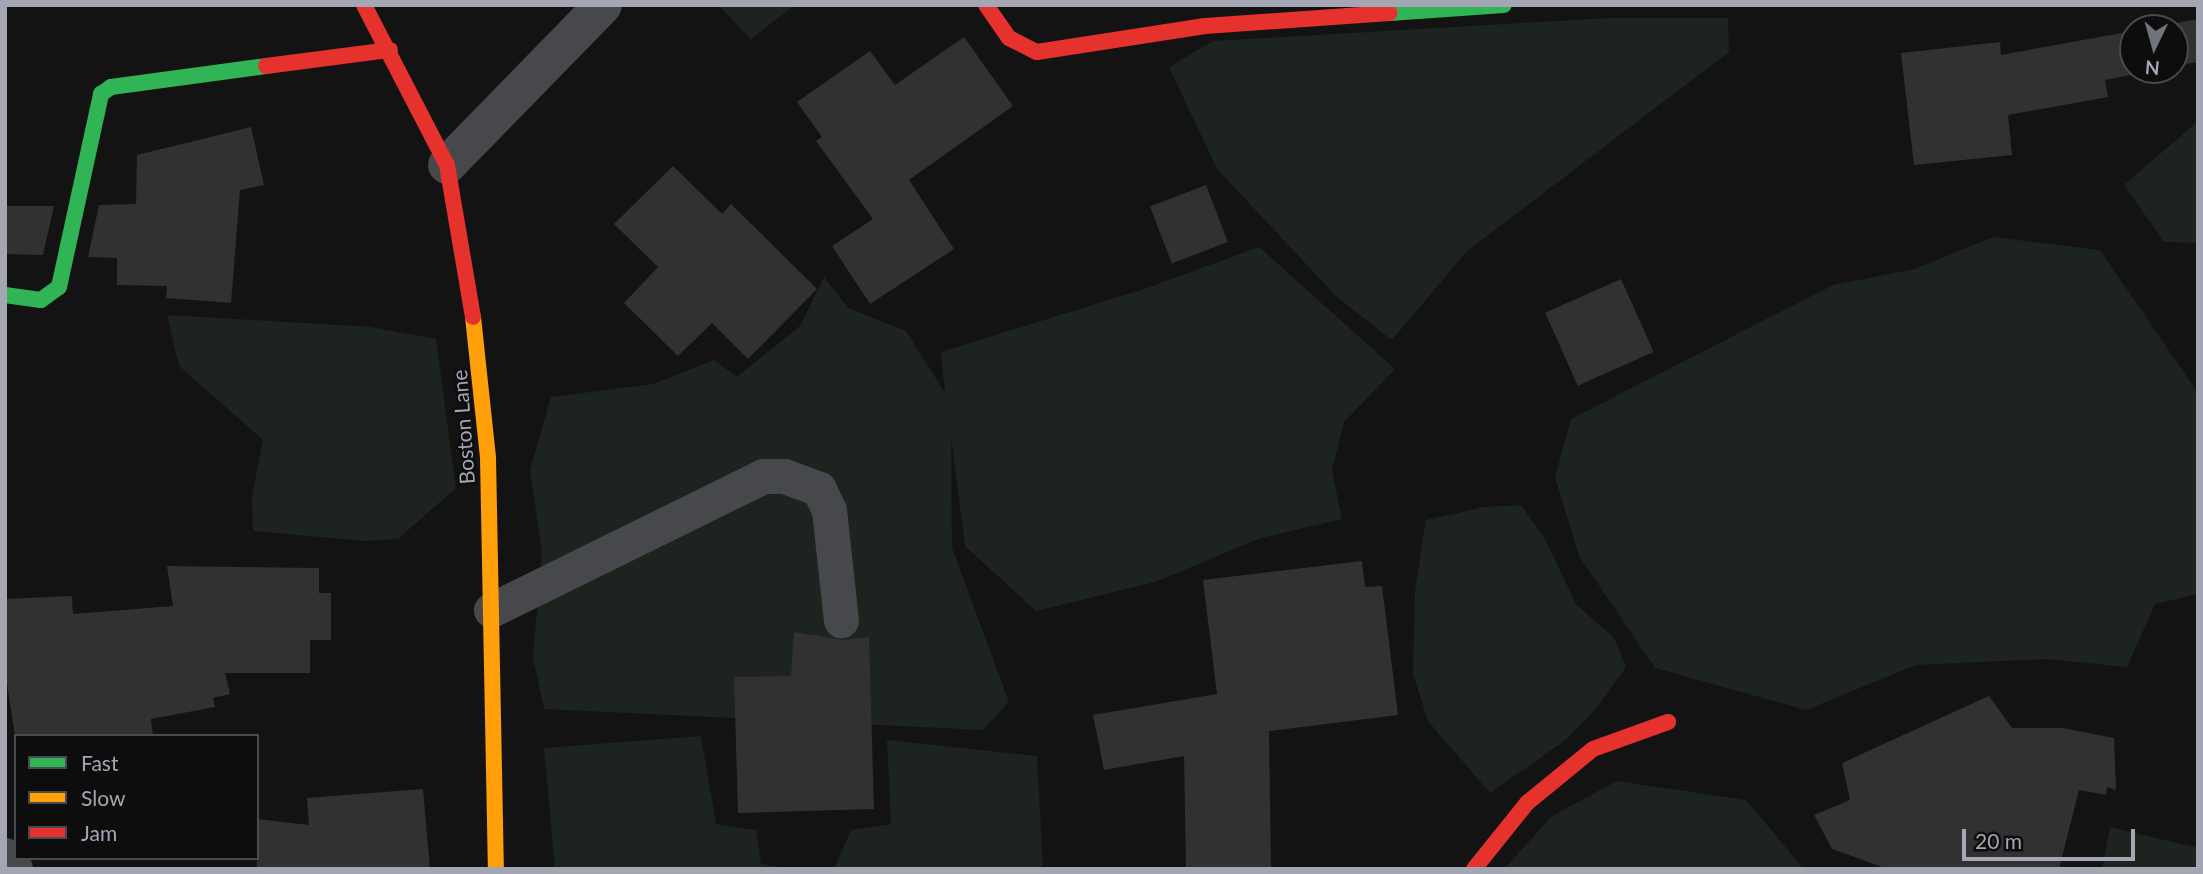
<!DOCTYPE html>
<html>
<head>
<meta charset="utf-8">
<style>
  body { margin:0 }
  #map { position:relative; width:2203px; height:874px; overflow:hidden; background:#131313; font-family:Lato,sans-serif }
  div>[style] { position:absolute }
  .green>* { inset:0; background:#1d231e }
  .building>* { inset:0; background:#313132; transform-origin:0 0 }
  .lane>* { height:35px; margin:-17.5px; padding:0 17.5px; transform-origin:17.5px; border-radius:17.5px; background:#47484b }
  .street>* { height:38px; margin:-19px; padding:0 19px; transform-origin:19px; border-radius:19px; background:#47484b }
  .fast>* { height:16px; margin:-8px; padding:0 8px; transform-origin:8px; border-radius:8px; background:#30b455 }
  .slow>* { height:16px; margin:-8px; padding:0 8px; transform-origin:8px; border-radius:8px; background:#ff9f0a }
  .jam>* { height:16px; margin:-8px; padding:0 8px; transform-origin:8px; border-radius:8px; background:#e5322d }
  span { translate:-50% -50%; white-space:nowrap; text-align:center; line-height:1.15; -webkit-text-stroke:5px #0d0d0e; paint-order:stroke }
  .street-label { font-size:21px; color:#a4a6b4 }
  .frame { position:absolute; inset:0; border:7px solid #a4a6b4; pointer-events:none }
  .legend { position:absolute; left:14px; top:734px; width:245px; height:126px; box-sizing:border-box; background:#0d0d0e; border:2px solid #494a50; margin:0; padding:9px 12px; list-style:none; font-size:21px; color:#a4a6b4 }
  .legend li { display:flex; align-items:center; gap:14px; height:35px }
  .legend b { width:35px; border:2px solid #494a50 }
  .north { position:absolute; left:2119px; top:14px; width:70px; height:70px; box-sizing:border-box; background:#0d0d0e; border:2px solid #494a50; border-radius:50%; rotate:185deg; font-size:19px; font-weight:700; line-height:28px; text-align:center; color:#a4a6b4 }
  .north::after { content:''; display:block; margin:auto; width:24px; height:32px; background:#71737c; clip-path:polygon(50% 0,100% 100%,50% 72%,0 100%) }
  .scale { position:absolute; left:1962px; top:829px; width:173px; height:32px; box-sizing:border-box; border:4px solid #a4a6b4; border-top:0; padding-left:9px; font-size:21px; line-height:24px; white-space:nowrap; color:#a4a6b4; -webkit-text-stroke:5px #0d0d0e; paint-order:stroke }
</style>
</head>
<body>
<div id="map">
  <div class="green">
    <i style="clip-path:polygon(718px 5px,795px 5px,751px 39px)"></i>
    <i style="clip-path:polygon(1608px 18px,1728px 18px,1729px 52px,1467px 251px,1392px 340px,1337px 297px,1217px 169px,1169px 67px,1213px 41px)"></i>
    <i style="clip-path:polygon(2198px 121px,2198px 243px,2164px 242px,2124px 185px)"></i>
    <i style="clip-path:polygon(1993px 237px,2100px 250px,2198px 393px,2198px 594px,2155px 604px,2127px 667px,2046px 659px,1916px 665px,1806px 710px,1655px 668px,1579px 556px,1555px 477px,1571px 419px,1833px 285px,1915px 269px)"></i>
    <i style="clip-path:polygon(1259px 247px,1395px 369px,1344px 422px,1332px 470px,1342px 519px,1261px 538px,1155px 582px,1036px 611px,965px 546px,951px 436px,952px 548px,1009px 702px,983px 730px,544px 709px,533px 658px,542px 552px,530px 470px,551px 397px,653px 384px,714px 360px,737px 377px,800px 326px,824px 277px,848px 308px,906px 331px,945px 393px,941px 352px,1147px 288px)"></i>
    <i style="clip-path:polygon(167px 315px,371px 327px,436px 339px,456px 488px,398px 539px,365px 541px,253px 531px,252px 496px,263px 440px,179px 366px)"></i>
    <i style="clip-path:polygon(1521px 505px,1545px 539px,1576px 604px,1614px 638px,1626px 667px,1595px 710px,1563px 742px,1490px 793px,1428px 721px,1413px 674px,1415px 591px,1426px 520px,1484px 507px)"></i>
    <i style="clip-path:polygon(701px 736px,716px 824px,756px 830px,761px 864px,796px 869px,555px 869px,544px 748px)"></i>
    <i style="clip-path:polygon(887px 740px,1037px 756px,1043px 869px,834px 869px,851px 830px,891px 824px)"></i>
    <i style="clip-path:polygon(1617px 781px,1746px 800px,1804px 869px,1504px 869px,1552px 816px)"></i>
    <i style="clip-path:polygon(2110px 827px,2198px 848px,2198px 869px,2102px 869px)"></i>
  </div>
  <div class="building">
    <i style="clip-path:polygon(2198px 19px,2198px 62px,2175px 66px,2175px 28px,2150px 28px)"></i>
    <i style="clip-path:polygon(2133px 31px,2133px 70px,2156px 70px,2105px 80px,2108px 97px,2008px 115px,2012px 155px,1914px 165px,1901px 53px,2000px 42px,2001px 55px)"></i>
    <i style="clip-path:polygon(964px 37px,1013px 106px,909px 180px,954px 249px,870px 304px,832px 246px,873px 219px,816px 141px,822px 137px,797px 102px,870px 51px,895px 85px)"></i>
    <i style="clip-path:polygon(251px 127px,264px 185px,240px 190px,231px 303px,166px 298px,167px 286px,117px 285px,117px 258px,88px 257px,99px 205px,136px 204px,137px 155px)"></i>
    <i style="clip-path:polygon(673px 166px,722px 214px,731px 204px,817px 289px,748px 359px,712px 323px,678px 356px,624px 303px,658px 267px,614px 224px)"></i>
    <i style="left:1206px;top:185px;width:61px;height:60px;rotate:69deg"></i>
    <i style="clip-path:polygon(5px 206px,54px 206px,43px 255px,5px 254px)"></i>
    <i style="left:1621px;top:279px;width:80px;height:83px;rotate:66deg"></i>
    <i style="clip-path:polygon(1362px 561px,1365px 587px,1382px 586px,1398px 715px,1269px 731px,1271px 869px,1186px 869px,1184px 756px,1104px 770px,1093px 715px,1217px 694px,1203px 580px)"></i>
    <i style="clip-path:polygon(167px 566px,319px 568px,319px 593px,331px 593px,331px 640px,310px 640px,310px 673px,225px 673px,230px 694px,213px 698px,215px 707px,151px 719px,153px 736px,15px 736px,5px 670px,5px 599px,72px 596px,73px 614px,173px 606px)"></i>
    <i style="clip-path:polygon(794px 632px,843px 640px,869px 637px,874px 809px,738px 813px,734px 677px,791px 676px)"></i>
    <i style="clip-path:polygon(1989px 696px,2012px 728px,2063px 728px,2114px 738px,2116px 790px,2107px 787px,2106px 795px,2079px 790px,2059px 869px,1888px 869px,1832px 849px,1814px 815px,1850px 800px,1842px 763px)"></i>
    <i style="clip-path:polygon(423px 789px,430px 869px,257px 869px,257px 819px,309px 825px,307px 798px)"></i>
  </div>
  <div class="lane">
    <i style="left:491px;top:610px;width:303px;rotate:-26.2deg"></i>
    <i style="left:763px;top:476px;width:21px"></i>
    <i style="left:784px;top:476px;width:37px;rotate:20deg"></i>
    <i style="left:819px;top:489px;width:23px;rotate:65deg"></i>
    <i style="left:829px;top:510px;width:111px;rotate:83.8deg"></i>
  </div>
  <div class="street">
    <i style="left:447px;top:165px;width:223px;rotate:-45.7deg"></i>
    <i style="left:5px;top:857px;width:15px;rotate:53deg"></i>
  </div>
  <div class="fast">
    <i style="left:1390px;top:13px;width:114px;rotate:-4deg"></i>
    <i style="left:5px;top:295px;width:36px;rotate:8deg"></i>
    <i style="left:41px;top:300px;width:22px;rotate:-36deg"></i>
    <i style="left:59px;top:287px;width:198px;rotate:-77.7deg"></i>
    <i style="left:101px;top:94px;width:12px;rotate:-35deg"></i>
    <i style="left:111px;top:87px;width:156px;rotate:-7.7deg"></i>
  </div>
  <div class="slow">
    <i style="left:473px;top:317px;width:142px;rotate:83.9deg"></i>
    <i style="left:488px;top:458px;width:411px;rotate:88.9deg"></i>
  </div>
  <div class="jam">
    <i style="left:364px;top:5px;width:180px;rotate:62.6deg"></i>
    <i style="left:447px;top:165px;width:154px;rotate:80.3deg"></i>
    <i style="left:986px;top:5px;width:40px;rotate:55.1deg"></i>
    <i style="left:1009px;top:38px;width:31px;rotate:27deg"></i>
    <i style="left:1037px;top:52px;width:170px;rotate:-8.8deg"></i>
    <i style="left:1205px;top:26px;width:185px;rotate:-4deg"></i>
    <i style="left:266px;top:66px;width:125px;rotate:-7.4deg"></i>
    <i style="left:1474px;top:869px;width:85px;rotate:-51.2deg"></i>
    <i style="left:1527px;top:803px;width:85px;rotate:-39.3deg"></i>
    <i style="left:1593px;top:749px;width:80px;rotate:-19.8deg"></i>
  </div>
  <div class="street-label">
    <span style="left:463px;top:427px;rotate:-94deg">Boston Lane</span>
  </div>
  <div class="frame"></div>
  <ul class="legend">
  <li><b style="height:9px;background:#30b455"></b>Fast</li>
  <li><b style="height:9px;background:#ff9f0a"></b>Slow</li>
  <li><b style="height:9px;background:#e5322d"></b>Jam</li>
  </ul>
  <div class="north">N</div>
  <div class="scale">20 m</div>
</div>
</body>
</html>
